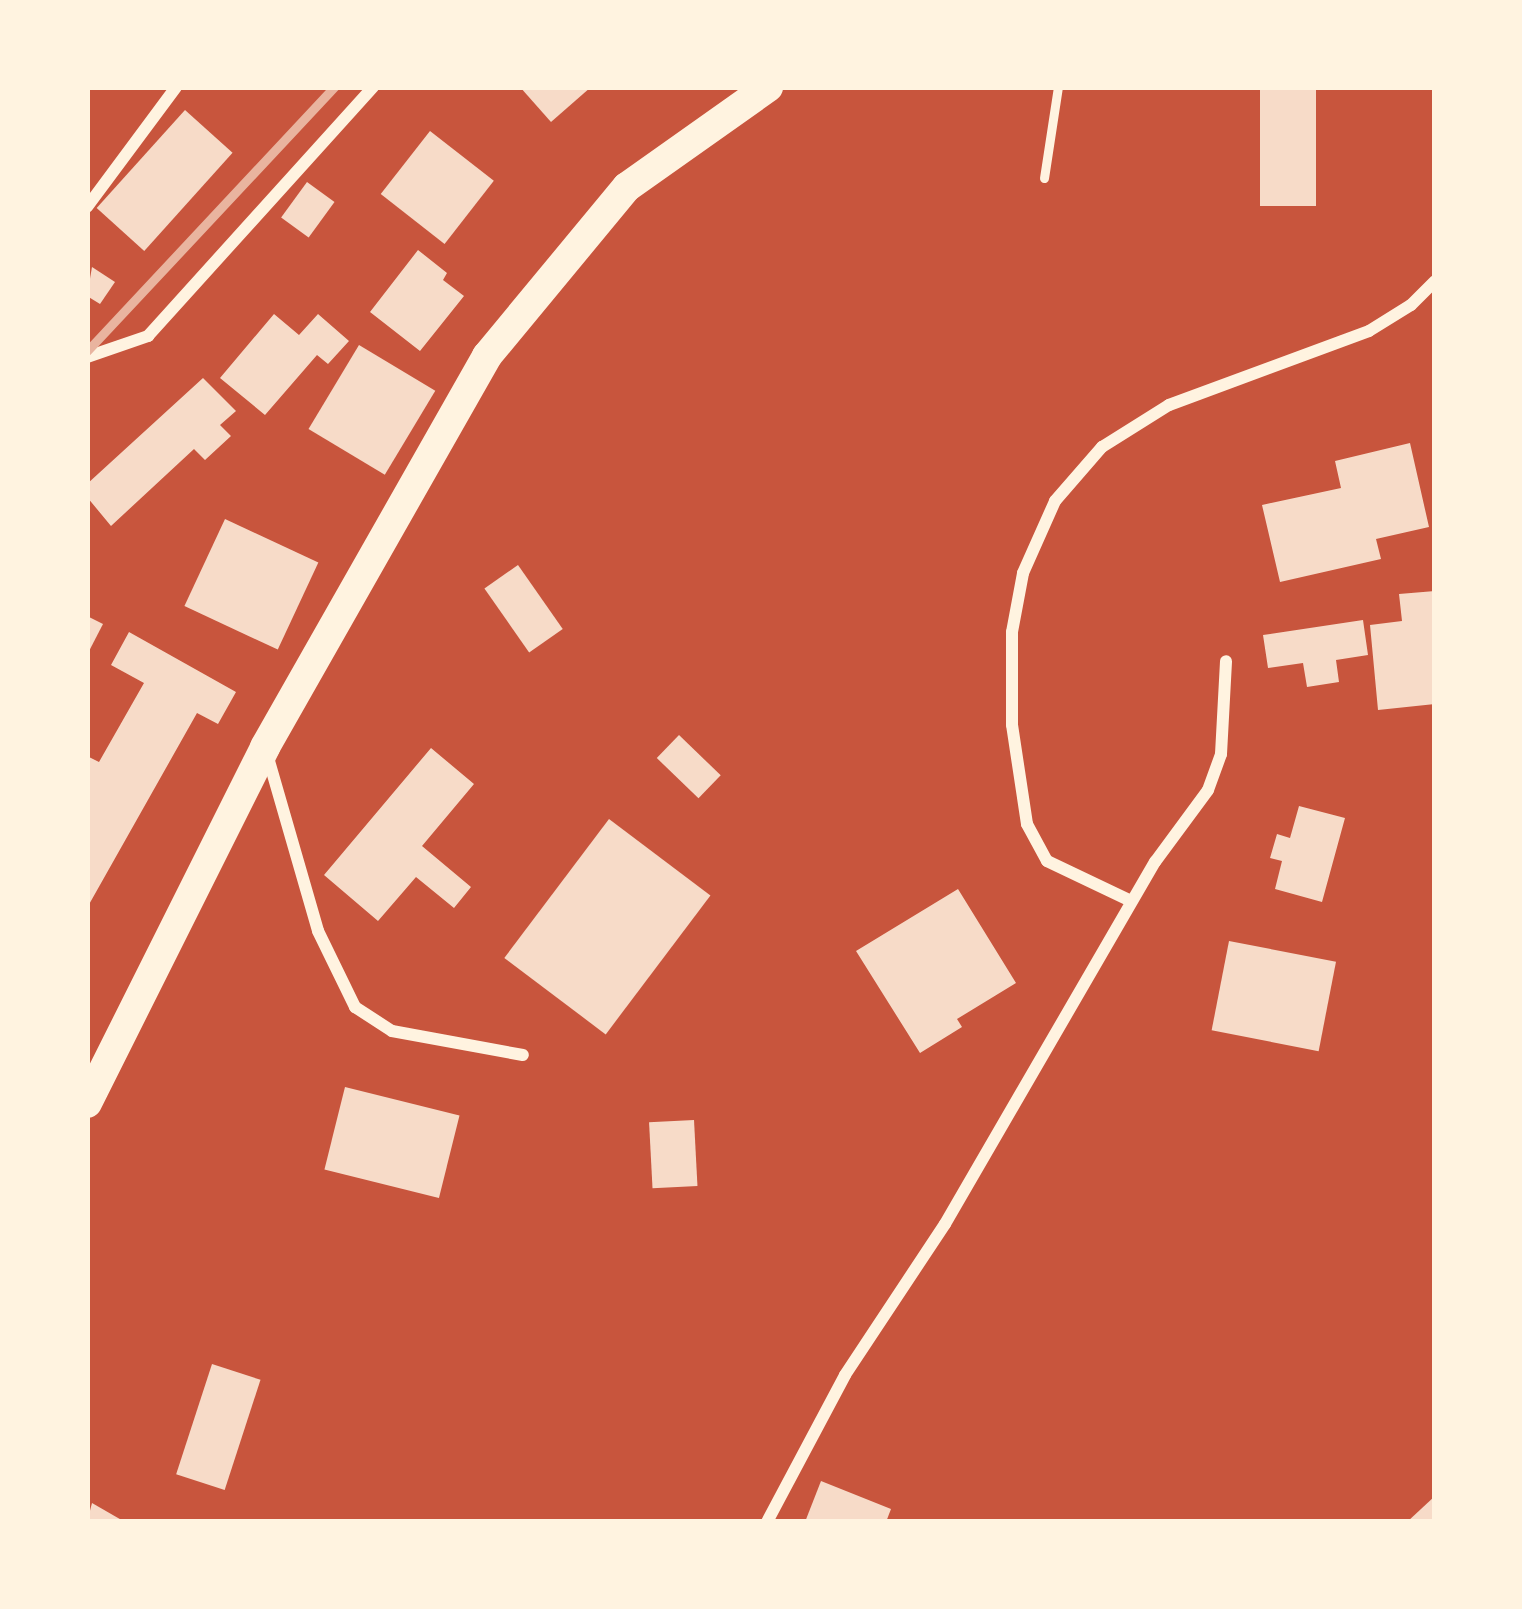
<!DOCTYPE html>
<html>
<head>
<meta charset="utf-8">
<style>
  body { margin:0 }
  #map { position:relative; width:1522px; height:1609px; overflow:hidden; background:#c8553d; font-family:Lato,sans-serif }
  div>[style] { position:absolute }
  .building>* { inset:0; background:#f7dbc8; transform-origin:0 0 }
  .service>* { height:9px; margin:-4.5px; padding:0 4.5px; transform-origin:4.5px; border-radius:4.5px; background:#fff3e0 }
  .minor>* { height:12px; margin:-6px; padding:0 6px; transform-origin:6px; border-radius:6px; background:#fff3e0 }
  .primary>* { height:30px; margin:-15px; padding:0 15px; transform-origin:15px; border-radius:15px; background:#fff3e0 }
  .rail>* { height:9px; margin:-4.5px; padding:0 4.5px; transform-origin:4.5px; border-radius:4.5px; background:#e9b49f }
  span { translate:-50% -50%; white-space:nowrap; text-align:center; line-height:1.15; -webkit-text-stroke:10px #fff3e0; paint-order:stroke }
  .frame { position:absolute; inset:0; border:90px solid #fff3e0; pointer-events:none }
</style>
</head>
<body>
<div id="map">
  <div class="building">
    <i style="clip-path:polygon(520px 87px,591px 87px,551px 122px)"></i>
    <i style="left:1260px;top:87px;width:56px;height:119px"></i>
    <i style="left:185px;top:110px;width:64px;height:132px;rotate:42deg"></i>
    <i style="left:430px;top:131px;width:81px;height:80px;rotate:38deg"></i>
    <i style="left:307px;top:182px;width:34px;height:44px;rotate:36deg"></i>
    <i style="clip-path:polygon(418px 250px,447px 273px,443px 280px,464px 296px,420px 351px,370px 312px)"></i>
    <i style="clip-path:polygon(92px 267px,115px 282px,100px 304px,87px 296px)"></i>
    <i style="clip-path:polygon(274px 314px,299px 335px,318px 314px,349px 341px,328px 364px,317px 355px,265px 415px,220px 378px)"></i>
    <i style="left:359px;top:345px;width:89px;height:98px;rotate:31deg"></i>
    <i style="clip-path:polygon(203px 378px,236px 411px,220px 425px,231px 436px,205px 460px,194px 449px,111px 526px,87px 497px,87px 484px)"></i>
    <i style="clip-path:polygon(1410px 443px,1429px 527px,1376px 539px,1381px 559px,1280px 582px,1262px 505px,1341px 488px,1335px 461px)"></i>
    <i style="left:225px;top:519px;width:103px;height:96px;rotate:25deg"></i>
    <i style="left:518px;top:565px;width:78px;height:41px;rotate:55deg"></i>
    <i style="clip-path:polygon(1435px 591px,1435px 704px,1378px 710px,1370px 625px,1402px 621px,1399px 594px)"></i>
    <i style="clip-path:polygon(87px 616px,103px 624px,87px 655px)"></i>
    <i style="clip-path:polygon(1363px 620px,1368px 655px,1336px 660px,1339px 682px,1307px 687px,1303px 663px,1268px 668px,1263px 635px)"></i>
    <i style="clip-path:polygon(129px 632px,236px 692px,218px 724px,197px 713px,87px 908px,87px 756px,99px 762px,144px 683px,111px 665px)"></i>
    <i style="left:679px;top:735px;width:58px;height:32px;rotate:44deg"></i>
    <i style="clip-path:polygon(431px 748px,474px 784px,422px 846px,471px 887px,454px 908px,416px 877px,378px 921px,324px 875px)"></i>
    <i style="clip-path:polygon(1299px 806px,1345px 818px,1322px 902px,1275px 889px,1282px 861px,1270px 858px,1277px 834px,1290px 838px)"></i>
    <i style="left:609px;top:819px;width:127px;height:174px;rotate:37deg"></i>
    <i style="clip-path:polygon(958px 889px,1016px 983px,957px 1019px,962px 1027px,920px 1053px,856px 951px)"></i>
    <i style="left:1229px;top:941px;width:109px;height:91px;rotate:11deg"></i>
    <i style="left:345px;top:1087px;width:118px;height:85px;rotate:14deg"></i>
    <i style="left:694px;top:1120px;width:66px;height:45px;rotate:87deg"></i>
    <i style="left:212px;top:1364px;width:51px;height:116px;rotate:18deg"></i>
    <i style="clip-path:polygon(821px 1481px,891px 1509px,886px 1522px,805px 1522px)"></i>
    <i style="clip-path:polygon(1435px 1496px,1435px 1522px,1407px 1522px)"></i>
    <i style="clip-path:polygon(92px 1503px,125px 1522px,87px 1522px)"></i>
  </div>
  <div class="service">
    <i style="left:1044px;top:178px;width:92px;rotate:-81.3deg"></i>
  </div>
  <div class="minor">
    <i style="left:87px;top:207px;width:149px;rotate:-53.4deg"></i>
    <i style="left:87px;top:357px;width:65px;rotate:-19deg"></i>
    <i style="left:148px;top:336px;width:336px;rotate:-47.9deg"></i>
    <i style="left:267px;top:754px;width:184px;rotate:73.9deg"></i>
    <i style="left:318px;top:931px;width:85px;rotate:64deg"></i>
    <i style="left:355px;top:1007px;width:44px;rotate:33deg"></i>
    <i style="left:392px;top:1031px;width:133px;rotate:10.4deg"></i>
    <i style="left:1131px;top:901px;width:93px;rotate:-154.5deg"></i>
    <i style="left:1047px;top:861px;width:42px;rotate:-118.4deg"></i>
    <i style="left:1027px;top:824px;width:100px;rotate:-98.6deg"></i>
    <i style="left:1012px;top:725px;width:93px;rotate:-90deg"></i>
    <i style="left:1012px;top:632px;width:60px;rotate:-79.4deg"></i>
    <i style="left:1023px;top:573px;width:79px;rotate:-66deg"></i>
    <i style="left:1055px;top:501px;width:72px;rotate:-49deg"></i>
    <i style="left:1102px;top:447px;width:79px;rotate:-32.1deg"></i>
    <i style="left:1169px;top:405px;width:213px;rotate:-20.3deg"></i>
    <i style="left:1369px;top:331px;width:49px;rotate:-31.8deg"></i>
    <i style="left:1411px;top:305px;width:34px;rotate:-45deg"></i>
    <i style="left:767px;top:1522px;width:166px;rotate:-62deg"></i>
    <i style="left:845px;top:1375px;width:181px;rotate:-56.5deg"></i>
    <i style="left:945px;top:1224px;width:419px;rotate:-59.9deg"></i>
    <i style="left:1155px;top:862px;width:89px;rotate:-53.6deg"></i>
    <i style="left:1208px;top:790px;width:38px;rotate:-70deg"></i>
    <i style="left:1221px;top:754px;width:93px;rotate:-86.9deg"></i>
  </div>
  <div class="primary">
    <i style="left:87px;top:1103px;width:398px;rotate:-63.4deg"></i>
    <i style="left:265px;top:747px;width:450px;rotate:-60.4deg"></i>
    <i style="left:487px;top:356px;width:219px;rotate:-50.4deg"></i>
    <i style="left:627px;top:187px;width:173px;rotate:-35.3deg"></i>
  </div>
  <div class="rail">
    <i style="left:87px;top:351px;width:362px;rotate:-46.9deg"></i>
  </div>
  <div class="frame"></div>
</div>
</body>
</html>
